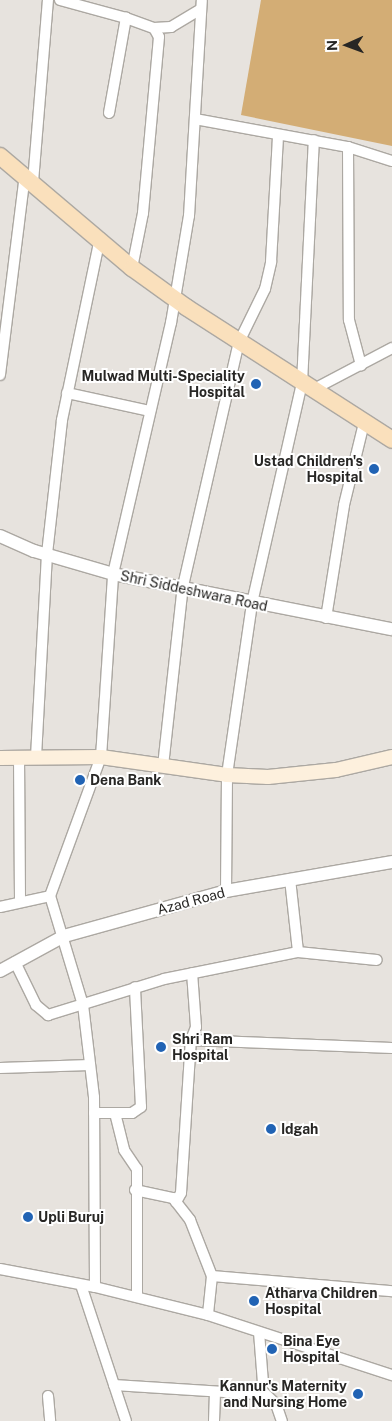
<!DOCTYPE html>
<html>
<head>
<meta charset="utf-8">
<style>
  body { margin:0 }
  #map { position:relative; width:392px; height:1421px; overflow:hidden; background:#e7e3de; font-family:"Public Sans",sans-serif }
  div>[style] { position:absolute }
  .green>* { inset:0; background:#d3ad75 }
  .roads { filter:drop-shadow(1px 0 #aca8a2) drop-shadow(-1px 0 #aca8a2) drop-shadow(0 1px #aca8a2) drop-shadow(0 -1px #aca8a2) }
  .minor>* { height:10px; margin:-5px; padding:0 5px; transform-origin:5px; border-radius:5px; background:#fff }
  .tertiary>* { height:12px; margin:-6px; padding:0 6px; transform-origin:6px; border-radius:6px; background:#fff }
  .secondary>* { height:14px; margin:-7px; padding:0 7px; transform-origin:7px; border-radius:7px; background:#fdf0dd }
  .primary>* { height:16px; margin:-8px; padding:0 8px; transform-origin:8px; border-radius:8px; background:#fae0bc }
  .dots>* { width:14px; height:14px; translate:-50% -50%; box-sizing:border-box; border:2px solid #fff; border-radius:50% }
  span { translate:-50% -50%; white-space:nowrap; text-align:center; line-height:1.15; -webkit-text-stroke:4px #fff; paint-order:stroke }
  .poi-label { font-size:14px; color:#272624; font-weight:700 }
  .right { translate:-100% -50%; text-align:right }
  .left { translate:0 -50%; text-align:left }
  .street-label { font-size:14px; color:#272624 }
  .north { position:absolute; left:322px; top:20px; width:50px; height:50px; -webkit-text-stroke:4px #fff; paint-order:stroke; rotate:268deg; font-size:14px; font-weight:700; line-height:20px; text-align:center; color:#272624 }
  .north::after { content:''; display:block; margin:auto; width:18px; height:22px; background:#272624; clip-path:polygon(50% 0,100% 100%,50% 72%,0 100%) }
</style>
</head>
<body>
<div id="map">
  <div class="green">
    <i style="clip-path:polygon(261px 0,392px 0,392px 146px,241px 115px)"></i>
  </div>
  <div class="roads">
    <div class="minor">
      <i style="left:60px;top:0;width:68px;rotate:15.3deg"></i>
      <i style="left:126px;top:18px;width:30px;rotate:20deg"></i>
      <i style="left:154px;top:28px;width:10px;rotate:61deg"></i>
      <i style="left:159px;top:37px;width:177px;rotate:95.2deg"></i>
      <i style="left:143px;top:213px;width:56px;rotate:101.3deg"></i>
      <i style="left:154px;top:28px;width:17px;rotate:-3deg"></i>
      <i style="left:171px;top:27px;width:35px;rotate:-31deg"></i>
      <i style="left:109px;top:113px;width:97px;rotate:-79.9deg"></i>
      <i style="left:195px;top:119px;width:156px;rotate:10.4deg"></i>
      <i style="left:348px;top:147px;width:46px;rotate:17.7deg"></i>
      <i style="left:348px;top:147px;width:173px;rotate:89.7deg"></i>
      <i style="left:349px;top:320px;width:47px;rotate:75.1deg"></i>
      <i style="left:33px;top:182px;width:183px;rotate:-85.3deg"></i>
      <i style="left:0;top:375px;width:202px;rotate:-82.9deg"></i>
      <i style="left:314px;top:389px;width:88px;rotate:-27.7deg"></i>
      <i style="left:67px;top:393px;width:85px;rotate:12.2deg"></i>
      <i style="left:326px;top:618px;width:114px;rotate:-80.9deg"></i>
      <i style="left:344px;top:505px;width:84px;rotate:-76.3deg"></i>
      <i style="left:19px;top:756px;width:144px;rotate:89.6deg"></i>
      <i style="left:36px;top:757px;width:203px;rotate:-86.9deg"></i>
      <i style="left:47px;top:554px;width:135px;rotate:-83.6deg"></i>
      <i style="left:62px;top:420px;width:186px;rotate:-78.2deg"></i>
      <i style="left:163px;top:766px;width:181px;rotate:-83.7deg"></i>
      <i style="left:183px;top:586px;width:250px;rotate:-77.1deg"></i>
      <i style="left:239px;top:342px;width:59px;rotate:-63.9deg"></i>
      <i style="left:265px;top:289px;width:28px;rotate:-77deg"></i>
      <i style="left:271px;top:262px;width:125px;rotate:-86.8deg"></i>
      <i style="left:290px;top:879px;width:73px;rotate:83.7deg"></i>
      <i style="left:226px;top:891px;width:116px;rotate:-89.5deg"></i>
      <i style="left:227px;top:775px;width:174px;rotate:-81.7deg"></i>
      <i style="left:252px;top:603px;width:226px;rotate:-77.2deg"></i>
      <i style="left:302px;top:383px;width:243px;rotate:-87.2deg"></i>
      <i style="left:0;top:907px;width:51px;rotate:-12.4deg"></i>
      <i style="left:15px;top:962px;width:48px;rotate:64deg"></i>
      <i style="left:36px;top:1005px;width:16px;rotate:40deg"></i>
      <i style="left:48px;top:1015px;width:121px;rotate:-17.2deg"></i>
      <i style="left:164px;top:979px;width:137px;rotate:-11.4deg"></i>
      <i style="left:298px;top:952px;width:79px;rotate:5.8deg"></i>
      <i style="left:191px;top:1040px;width:201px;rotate:2.3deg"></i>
      <i style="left:0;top:1068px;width:90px;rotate:-1.9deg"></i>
      <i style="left:94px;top:1113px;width:38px"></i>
      <i style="left:132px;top:1113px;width:11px;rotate:-34deg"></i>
      <i style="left:141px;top:1107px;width:120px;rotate:-92.9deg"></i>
      <i style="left:115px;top:1113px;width:38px;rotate:76deg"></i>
      <i style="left:124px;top:1150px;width:23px;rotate:56deg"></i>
      <i style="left:137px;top:1169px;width:128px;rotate:90deg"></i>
      <i style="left:135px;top:1190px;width:39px;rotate:12deg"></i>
      <i style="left:173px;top:1198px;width:28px;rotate:52deg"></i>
      <i style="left:190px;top:1220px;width:60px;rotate:68.6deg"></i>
      <i style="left:212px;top:1276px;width:39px;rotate:96deg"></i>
      <i style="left:176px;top:1202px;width:10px;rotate:-61deg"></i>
      <i style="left:181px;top:1193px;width:153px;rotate:-86.3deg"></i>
      <i style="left:191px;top:1040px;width:14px;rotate:-69deg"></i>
      <i style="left:196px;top:1027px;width:54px;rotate:-94.2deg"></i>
      <i style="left:0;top:1269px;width:97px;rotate:10.7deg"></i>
      <i style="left:95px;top:1287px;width:116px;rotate:13.9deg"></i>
      <i style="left:208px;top:1315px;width:194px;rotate:18.1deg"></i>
      <i style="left:212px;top:1276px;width:181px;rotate:4.8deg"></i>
      <i style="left:81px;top:1285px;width:143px;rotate:71.7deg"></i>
      <i style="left:95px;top:1287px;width:190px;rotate:-90.3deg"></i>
      <i style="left:94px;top:1097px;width:93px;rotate:-96.8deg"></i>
      <i style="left:83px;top:1005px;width:114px;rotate:-106.8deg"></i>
      <i style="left:50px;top:896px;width:148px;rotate:-69.9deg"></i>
      <i style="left:101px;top:757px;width:183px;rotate:-86.2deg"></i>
      <i style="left:113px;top:574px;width:258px;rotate:-77deg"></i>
      <i style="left:171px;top:323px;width:109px;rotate:-80.5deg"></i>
      <i style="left:189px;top:216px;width:216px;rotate:-86.6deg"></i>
      <i style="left:114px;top:1385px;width:142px;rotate:3.6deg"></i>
      <i style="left:256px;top:1394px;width:13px;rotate:-58deg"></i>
      <i style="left:263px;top:1383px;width:51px;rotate:-94.5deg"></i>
      <i style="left:261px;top:1390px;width:21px;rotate:43deg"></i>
      <i style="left:276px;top:1404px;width:18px;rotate:71deg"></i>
      <i style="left:48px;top:1396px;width:25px;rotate:85deg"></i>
      <i style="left:214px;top:1421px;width:29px;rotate:-88deg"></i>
    </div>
    <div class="tertiary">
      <i style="left:0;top:536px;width:37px;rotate:24deg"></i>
      <i style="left:34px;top:551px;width:82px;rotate:16.2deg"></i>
      <i style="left:113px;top:574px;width:284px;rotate:11.2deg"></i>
      <i style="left:0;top:971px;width:73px;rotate:-28.7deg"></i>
      <i style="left:64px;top:936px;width:168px;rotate:-15.5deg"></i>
      <i style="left:226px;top:891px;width:169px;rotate:-9.9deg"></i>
    </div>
    <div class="secondary">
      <i style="left:0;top:758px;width:101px;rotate:-0.6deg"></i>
      <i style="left:101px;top:757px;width:127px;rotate:8.1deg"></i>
      <i style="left:227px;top:775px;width:41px;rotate:2.8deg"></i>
      <i style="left:268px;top:777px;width:68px;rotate:-5.9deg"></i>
      <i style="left:336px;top:770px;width:57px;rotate:-13.1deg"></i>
    </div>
    <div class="primary">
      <i style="left:0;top:156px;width:173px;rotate:40.3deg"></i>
      <i style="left:132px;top:268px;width:67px;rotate:35.8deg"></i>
      <i style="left:186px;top:307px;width:245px;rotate:32.8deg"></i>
    </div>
  </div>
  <div class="dots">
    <i style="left:256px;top:384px;background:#2163b4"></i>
    <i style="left:374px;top:469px;background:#2163b4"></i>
    <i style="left:80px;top:780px;background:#2163b4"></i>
    <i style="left:161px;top:1047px;background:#2163b4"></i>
    <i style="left:271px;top:1129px;background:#2163b4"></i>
    <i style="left:28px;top:1217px;background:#2163b4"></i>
    <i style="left:254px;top:1301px;background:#2163b4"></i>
    <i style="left:272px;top:1349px;background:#2163b4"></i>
    <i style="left:358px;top:1394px;background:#2163b4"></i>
  </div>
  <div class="poi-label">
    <span class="right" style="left:245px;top:384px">Mulwad Multi-Speciality<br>Hospital</span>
    <span class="right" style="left:363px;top:469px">Ustad Children's<br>Hospital</span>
    <span class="left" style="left:90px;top:780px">Dena Bank</span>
    <span class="left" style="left:172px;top:1047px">Shri Ram<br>Hospital</span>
    <span class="left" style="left:281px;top:1129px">Idgah</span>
    <span class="left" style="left:38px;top:1217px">Upli Buruj</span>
    <span class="left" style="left:265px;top:1301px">Atharva Children<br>Hospital</span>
    <span class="left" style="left:283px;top:1349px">Bina Eye<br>Hospital</span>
    <span class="right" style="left:347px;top:1394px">Kannur's Maternity<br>and Nursing Home</span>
  </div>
  <div class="street-label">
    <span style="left:194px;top:591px;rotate:12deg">Shri Siddeshwara Road</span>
    <span style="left:191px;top:901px;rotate:-15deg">Azad Road</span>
  </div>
  <div class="north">N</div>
</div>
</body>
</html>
